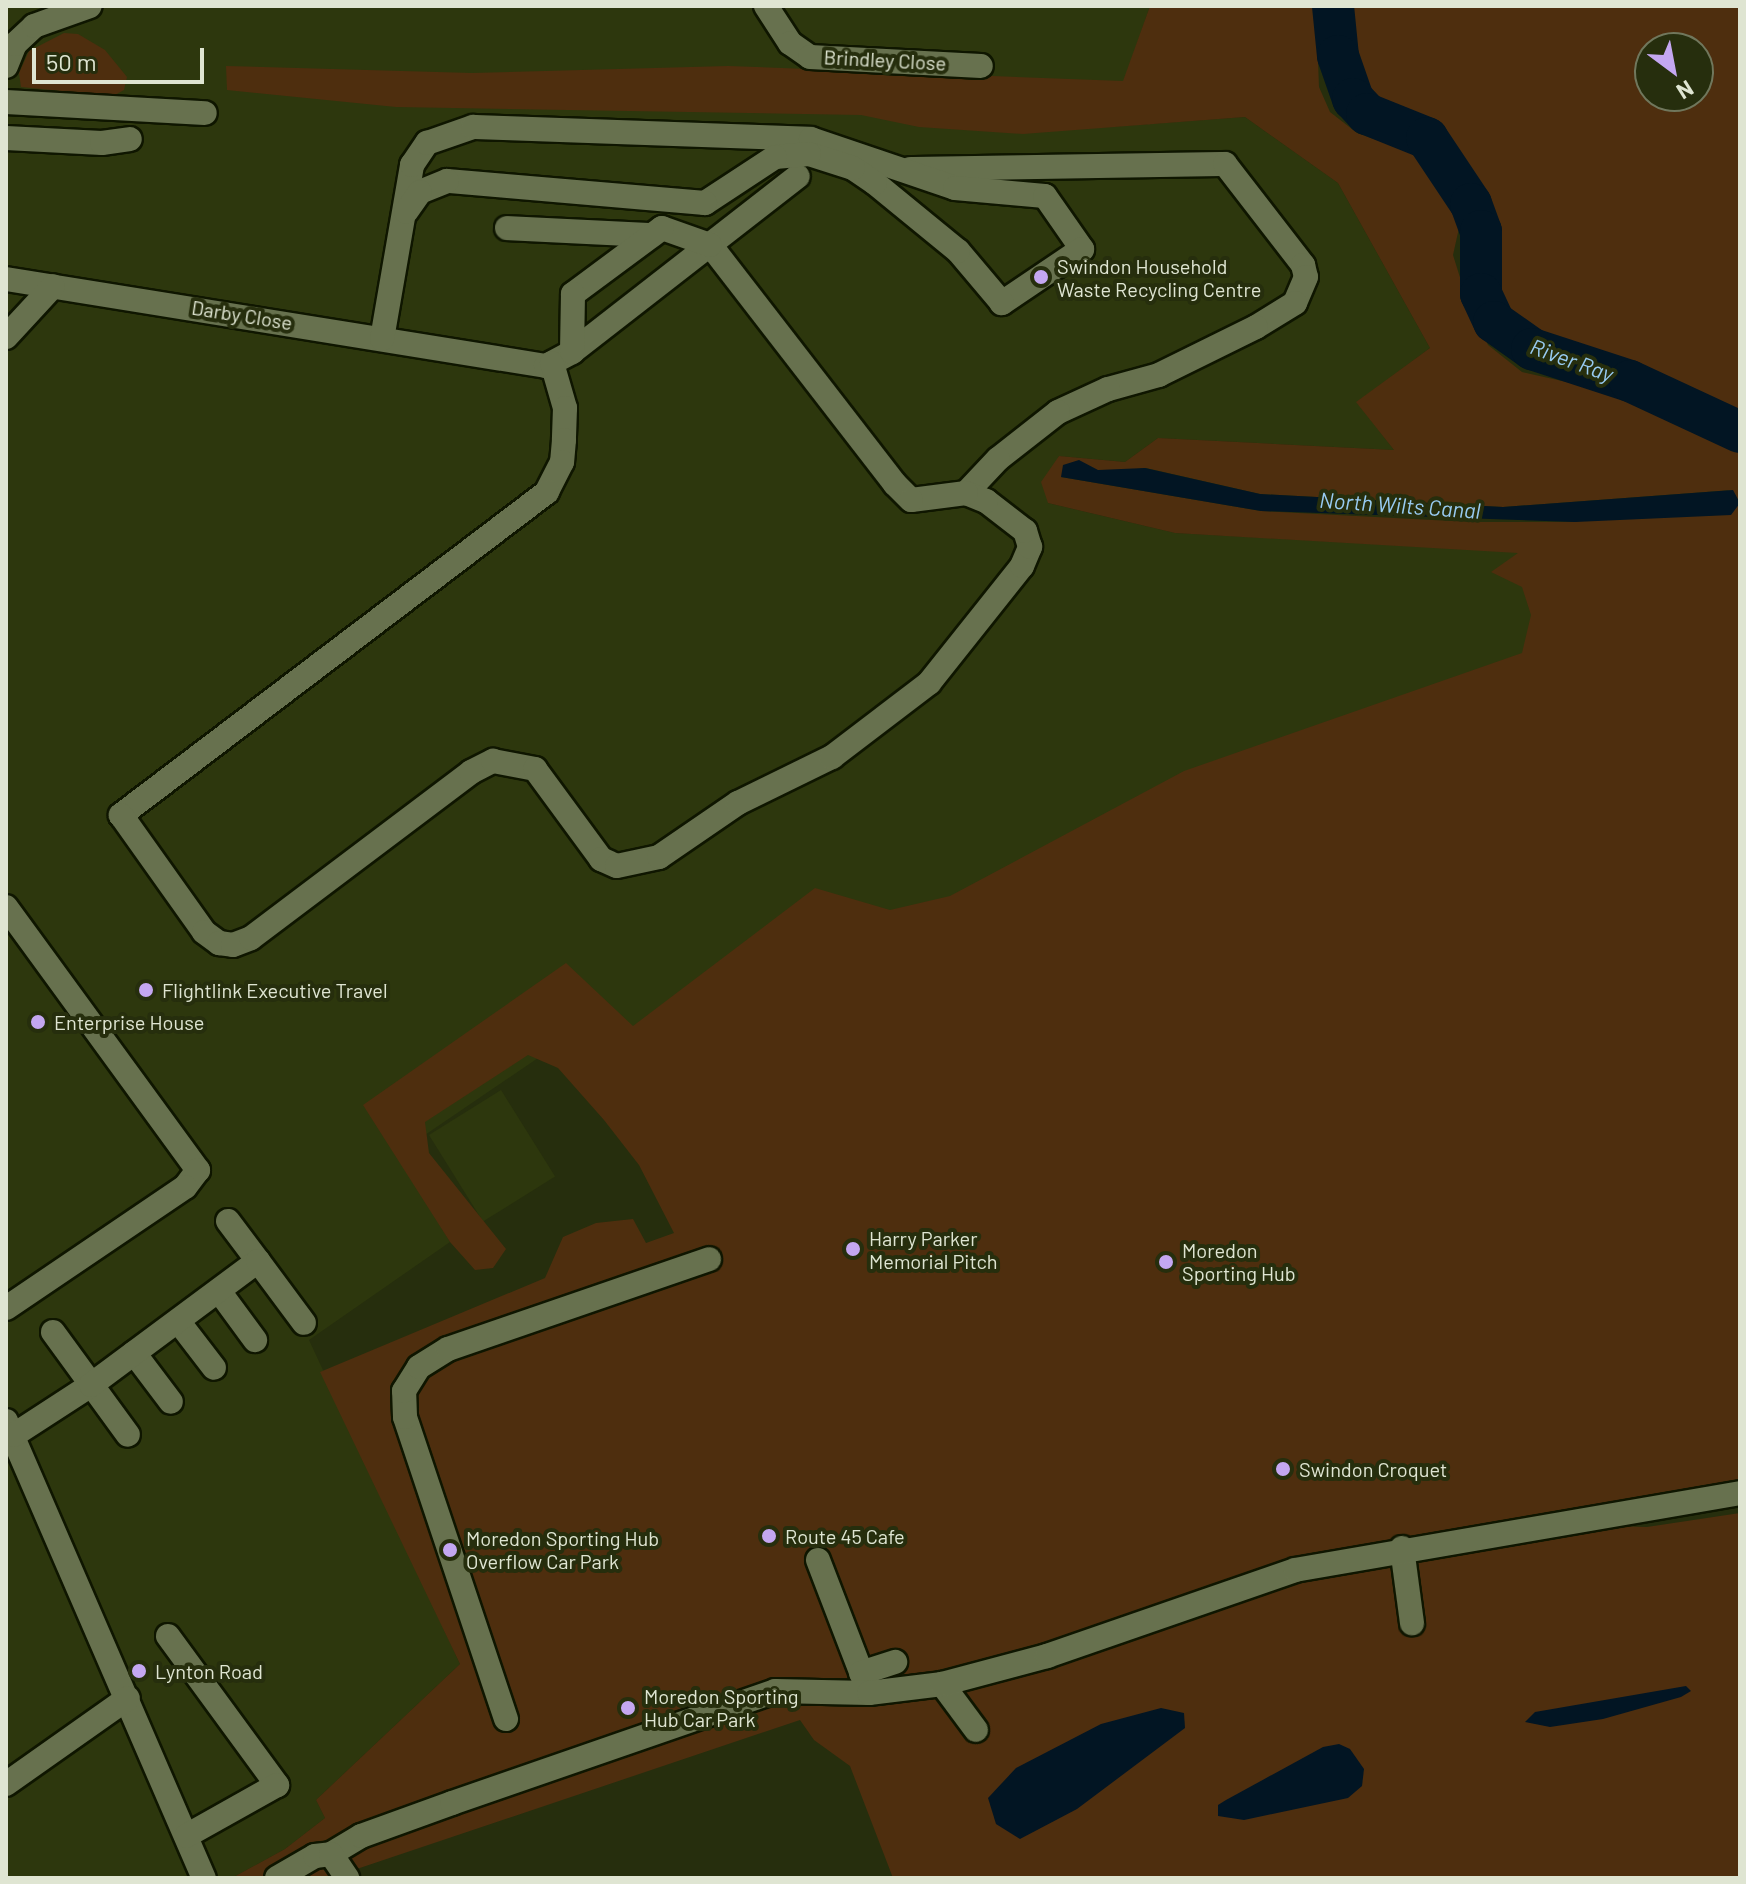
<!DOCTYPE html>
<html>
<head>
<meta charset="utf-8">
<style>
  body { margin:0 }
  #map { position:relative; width:1746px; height:1884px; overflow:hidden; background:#262e0d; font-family:Barlow,sans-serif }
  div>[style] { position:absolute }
  .built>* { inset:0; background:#2d370d; transform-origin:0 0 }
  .green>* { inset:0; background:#4e2e0e }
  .water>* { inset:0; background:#021523 }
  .river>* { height:42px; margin:-21px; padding:0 21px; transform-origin:21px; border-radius:21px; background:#021523 }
  .roads { filter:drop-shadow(2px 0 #0f1600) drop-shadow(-2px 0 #0f1600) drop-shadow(0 2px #0f1600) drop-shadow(0 -2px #0f1600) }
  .minor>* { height:24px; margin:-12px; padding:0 12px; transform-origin:12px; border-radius:12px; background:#67714e }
  .dots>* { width:22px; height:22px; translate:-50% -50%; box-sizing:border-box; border:4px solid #262e0d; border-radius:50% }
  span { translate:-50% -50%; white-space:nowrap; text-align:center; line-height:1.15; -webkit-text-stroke:8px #262e0d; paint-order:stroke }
  .street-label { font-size:20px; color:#dfe5d2 }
  .poi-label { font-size:20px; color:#dfe5d2 }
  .left { translate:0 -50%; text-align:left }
  .water-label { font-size:22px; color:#98cbf1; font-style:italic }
  .frame { position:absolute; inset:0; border:8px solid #dfe5d2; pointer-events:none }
  .north { position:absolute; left:1634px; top:32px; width:80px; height:80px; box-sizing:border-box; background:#262e0d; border:2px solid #70775c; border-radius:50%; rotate:148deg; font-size:22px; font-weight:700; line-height:32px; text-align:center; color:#dfe5d2 }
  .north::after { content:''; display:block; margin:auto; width:28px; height:36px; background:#c4a7f1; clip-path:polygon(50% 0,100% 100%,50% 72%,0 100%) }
  .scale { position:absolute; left:32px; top:48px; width:172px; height:36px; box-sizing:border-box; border:4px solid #dfe5d2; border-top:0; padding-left:10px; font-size:24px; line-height:28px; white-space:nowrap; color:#dfe5d2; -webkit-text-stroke:6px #262e0d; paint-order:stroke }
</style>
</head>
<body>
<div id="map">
  <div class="built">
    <i style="clip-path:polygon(6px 6px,1150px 6px,1108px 127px,1245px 117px,1338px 183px,1430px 348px,1357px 402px,1394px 450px,1158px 438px,1125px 462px,1059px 456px,1048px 503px,1175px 533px,1538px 553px,1547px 658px,635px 1102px,582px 1028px,397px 1154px,450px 1242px,309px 1340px,460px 1664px,316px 1800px,325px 1818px,285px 1849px,232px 1878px,6px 1878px)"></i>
    <i style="left:501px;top:1090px;width:102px;height:85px;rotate:58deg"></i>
  </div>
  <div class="green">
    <i style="clip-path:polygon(evenodd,1150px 6px,1316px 6px,1319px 87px,1330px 112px,1357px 133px,1419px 155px,1452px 194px,1461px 219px,1453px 255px,1468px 303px,1488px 345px,1522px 372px,1638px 398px,1718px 441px,1740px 440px,1740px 1481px,1508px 1523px,1647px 1527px,1740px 1513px,1740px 1878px,893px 1878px,850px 1766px,814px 1740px,800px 1720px,330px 1878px,232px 1878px,285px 1849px,325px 1818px,316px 1800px,460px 1664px,320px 1372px,545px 1278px,563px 1237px,596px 1223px,633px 1219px,646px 1243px,674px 1233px,639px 1165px,604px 1120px,558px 1068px,528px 1055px,425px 1122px,429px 1153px,506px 1249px,493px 1268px,475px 1270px,450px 1242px,363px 1105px,566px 963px,633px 1026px,815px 888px,890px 910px,950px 896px,1184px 771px,1522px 653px,1531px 615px,1522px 587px,1491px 572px,1518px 553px,1175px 533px,1048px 503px,1041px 482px,1059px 456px,1125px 462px,1158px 438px,1394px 450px,1356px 402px,1430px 348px,1338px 183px,1245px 117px,1023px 134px,919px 127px,861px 115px,396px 107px,227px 90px,226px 66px,472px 73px,728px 66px,1123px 81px,1150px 6px,1146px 468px,1260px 494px,1503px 507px,1732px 490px,1575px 522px,1471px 522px,1261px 511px,1061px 477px,1146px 468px)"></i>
    <i style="clip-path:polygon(evenodd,1348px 6px,1740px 6px,1740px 421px,1728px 420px,1653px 373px,1536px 341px,1509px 319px,1493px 289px,1486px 191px,1457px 154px,1374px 97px,1356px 63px,1348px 6px,1650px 48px,1698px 48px,1698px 96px,1650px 96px,1650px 48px)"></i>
    <i style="clip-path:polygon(64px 33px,78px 34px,105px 50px,127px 77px,124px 90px,113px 96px,21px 87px,19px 73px,29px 51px)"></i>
  </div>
  <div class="water">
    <i style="clip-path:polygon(1079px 460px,1098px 470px,1145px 468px,1260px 494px,1503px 507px,1733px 490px,1740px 503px,1731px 515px,1575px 522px,1261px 511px,1061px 477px,1063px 465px)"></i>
    <i style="clip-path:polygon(1686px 1686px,1691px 1691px,1681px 1697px,1603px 1719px,1550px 1727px,1525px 1722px,1535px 1712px)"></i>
    <i style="clip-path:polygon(1161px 1708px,1184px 1713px,1185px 1728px,1077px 1809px,1020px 1839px,996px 1824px,988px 1798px,1016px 1768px,1101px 1724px)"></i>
    <i style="clip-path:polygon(1339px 1744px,1350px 1749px,1364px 1769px,1362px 1786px,1348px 1798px,1244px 1820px,1218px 1816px,1218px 1805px,1226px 1800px,1323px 1747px)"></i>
  </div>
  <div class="river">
    <i style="left:1333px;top:6px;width:50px;rotate:84.3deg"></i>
    <i style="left:1338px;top:56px;width:46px;rotate:70.8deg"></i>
    <i style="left:1353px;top:99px;width:21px;rotate:47deg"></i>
    <i style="left:1367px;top:114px;width:65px;rotate:21.8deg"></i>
    <i style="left:1427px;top:138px;width:79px;rotate:56.3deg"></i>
    <i style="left:1471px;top:204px;width:29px;rotate:70deg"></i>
    <i style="left:1481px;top:231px;width:63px;rotate:90deg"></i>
    <i style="left:1481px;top:294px;width:31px;rotate:65deg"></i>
    <i style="left:1494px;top:322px;width:47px;rotate:35.4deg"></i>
    <i style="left:1532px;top:349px;width:103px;rotate:18.1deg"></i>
    <i style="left:1630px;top:381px;width:121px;rotate:24.9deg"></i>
  </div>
  <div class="roads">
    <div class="minor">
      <i style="left:766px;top:6px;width:44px;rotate:57deg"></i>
      <i style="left:790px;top:43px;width:24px;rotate:35deg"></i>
      <i style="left:810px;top:57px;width:171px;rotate:3deg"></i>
      <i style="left:6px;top:66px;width:24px;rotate:-68deg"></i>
      <i style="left:15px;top:44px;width:26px;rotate:-43deg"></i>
      <i style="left:34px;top:26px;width:59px;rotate:-19.7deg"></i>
      <i style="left:6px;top:102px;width:199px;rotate:3.2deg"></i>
      <i style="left:6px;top:138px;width:96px;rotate:3deg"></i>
      <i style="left:102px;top:143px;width:28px;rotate:-8deg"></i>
      <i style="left:910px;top:169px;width:315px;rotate:-0.9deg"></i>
      <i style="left:1225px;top:164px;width:128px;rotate:52.3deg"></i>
      <i style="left:1303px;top:265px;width:12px;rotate:76deg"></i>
      <i style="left:1306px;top:277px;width:28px;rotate:113deg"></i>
      <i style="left:1295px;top:303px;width:46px;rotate:148.4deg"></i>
      <i style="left:1256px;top:327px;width:108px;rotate:153.7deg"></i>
      <i style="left:1159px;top:375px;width:53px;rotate:164.6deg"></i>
      <i style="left:1108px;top:389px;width:55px;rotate:155.3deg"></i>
      <i style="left:1058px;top:412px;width:76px;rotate:141.9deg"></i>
      <i style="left:998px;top:459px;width:47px;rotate:133.3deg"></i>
      <i style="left:507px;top:228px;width:145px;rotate:2.8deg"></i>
      <i style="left:6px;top:279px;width:547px;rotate:9.15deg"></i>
      <i style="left:546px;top:366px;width:30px;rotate:-28deg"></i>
      <i style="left:572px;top:352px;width:286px;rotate:-37.9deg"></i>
      <i style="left:6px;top:337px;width:69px;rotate:-47.3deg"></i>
      <i style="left:382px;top:339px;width:177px;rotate:-80.2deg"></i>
      <i style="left:412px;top:165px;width:27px;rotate:-56deg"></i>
      <i style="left:427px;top:143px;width:49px;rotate:-19.2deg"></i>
      <i style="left:473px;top:127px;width:338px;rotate:2deg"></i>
      <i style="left:811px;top:139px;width:152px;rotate:18.8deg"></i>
      <i style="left:955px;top:188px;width:90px;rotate:5.1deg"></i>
      <i style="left:1045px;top:196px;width:65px;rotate:55.1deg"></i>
      <i style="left:1082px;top:249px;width:97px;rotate:146deg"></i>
      <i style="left:1002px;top:303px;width:68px;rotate:-130.2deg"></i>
      <i style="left:958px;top:251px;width:107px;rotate:-140.7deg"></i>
      <i style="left:875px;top:183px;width:27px;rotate:-146deg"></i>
      <i style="left:853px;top:168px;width:46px;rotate:-162.3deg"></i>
      <i style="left:809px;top:154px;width:34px;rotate:175deg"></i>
      <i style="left:775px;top:157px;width:84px;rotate:146.7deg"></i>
      <i style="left:705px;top:203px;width:259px;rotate:-175.1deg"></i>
      <i style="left:447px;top:181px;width:29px;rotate:158deg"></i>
      <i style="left:420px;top:192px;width:24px;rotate:125deg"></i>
      <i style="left:552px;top:363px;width:47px;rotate:73.9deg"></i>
      <i style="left:565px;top:408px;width:32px;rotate:92deg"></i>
      <i style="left:564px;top:440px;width:22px;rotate:95deg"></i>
      <i style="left:562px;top:462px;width:34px;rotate:117deg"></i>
      <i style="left:547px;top:492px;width:535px;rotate:142.83deg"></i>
      <i style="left:121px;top:815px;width:143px;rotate:54.6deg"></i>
      <i style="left:204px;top:932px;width:19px;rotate:36deg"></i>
      <i style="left:219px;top:943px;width:14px;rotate:8deg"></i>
      <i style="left:233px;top:945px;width:19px;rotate:-21deg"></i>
      <i style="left:251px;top:938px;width:276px;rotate:-37deg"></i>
      <i style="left:471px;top:772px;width:25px;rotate:-27deg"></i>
      <i style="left:493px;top:761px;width:43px;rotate:10.8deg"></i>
      <i style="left:535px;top:769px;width:112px;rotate:53.7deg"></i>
      <i style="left:601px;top:859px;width:17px;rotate:24deg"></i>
      <i style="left:617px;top:866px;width:43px;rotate:-12.1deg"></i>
      <i style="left:659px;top:857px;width:96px;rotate:-34.4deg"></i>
      <i style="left:738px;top:803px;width:105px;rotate:-26.1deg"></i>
      <i style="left:832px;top:757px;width:122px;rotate:-37.3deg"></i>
      <i style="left:929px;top:683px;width:149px;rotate:-51.5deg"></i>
      <i style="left:1022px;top:566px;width:21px;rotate:-67deg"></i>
      <i style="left:1030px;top:547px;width:17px;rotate:-107deg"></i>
      <i style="left:1025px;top:531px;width:49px;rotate:-142.4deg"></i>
      <i style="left:986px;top:501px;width:22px;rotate:-158deg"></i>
      <i style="left:966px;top:493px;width:55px;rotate:172.7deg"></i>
      <i style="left:911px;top:500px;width:23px;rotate:-135deg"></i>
      <i style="left:895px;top:484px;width:302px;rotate:-127.7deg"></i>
      <i style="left:710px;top:245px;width:51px;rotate:-160.5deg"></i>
      <i style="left:662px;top:228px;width:111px;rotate:143.4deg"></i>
      <i style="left:573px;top:294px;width:58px;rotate:91deg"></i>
      <i style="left:6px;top:907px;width:326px;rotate:53.9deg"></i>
      <i style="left:198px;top:1170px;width:21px;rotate:127deg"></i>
      <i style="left:185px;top:1187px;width:216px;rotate:145.9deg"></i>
      <i style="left:228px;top:1221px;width:50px;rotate:53.1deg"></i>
      <i style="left:219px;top:1291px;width:61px;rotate:53.7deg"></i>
      <i style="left:178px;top:1321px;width:59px;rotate:52.5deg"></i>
      <i style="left:53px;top:1332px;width:127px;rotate:53.9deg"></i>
      <i style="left:134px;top:1353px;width:61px;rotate:52.9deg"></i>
      <i style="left:6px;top:1421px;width:498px;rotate:66.6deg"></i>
      <i style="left:14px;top:1435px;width:92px;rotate:-33deg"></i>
      <i style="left:91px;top:1385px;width:208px;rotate:-36.6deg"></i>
      <i style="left:258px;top:1261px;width:77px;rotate:53.4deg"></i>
      <i style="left:1402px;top:1548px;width:76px;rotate:82.4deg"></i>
      <i style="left:818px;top:1560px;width:142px;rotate:69deg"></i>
      <i style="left:168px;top:1636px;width:185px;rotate:53.8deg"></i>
      <i style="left:277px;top:1785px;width:104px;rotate:150.7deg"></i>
      <i style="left:861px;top:1673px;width:36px;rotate:-18deg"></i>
      <i style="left:942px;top:1684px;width:57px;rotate:53.5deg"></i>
      <i style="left:506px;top:1719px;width:318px;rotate:-108.5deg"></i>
      <i style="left:405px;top:1417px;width:26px;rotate:-92deg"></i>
      <i style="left:404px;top:1391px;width:28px;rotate:-58deg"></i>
      <i style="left:419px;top:1367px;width:34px;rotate:-32deg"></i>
      <i style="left:448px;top:1349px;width:276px;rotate:-19deg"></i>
      <i style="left:6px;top:1784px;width:149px;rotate:-35.2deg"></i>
      <i style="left:331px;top:1854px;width:35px;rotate:-31deg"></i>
      <i style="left:361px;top:1836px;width:97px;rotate:-19.9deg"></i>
      <i style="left:452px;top:1803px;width:342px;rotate:-19.1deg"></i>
      <i style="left:775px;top:1691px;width:94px;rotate:1.2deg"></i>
      <i style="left:869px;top:1693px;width:74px;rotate:-7deg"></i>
      <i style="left:942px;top:1684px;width:109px;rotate:-14.9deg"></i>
      <i style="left:1047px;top:1656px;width:262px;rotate:-19.1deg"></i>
      <i style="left:1295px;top:1570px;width:452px;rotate:-9.8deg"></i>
      <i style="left:277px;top:1878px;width:44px;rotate:-30.1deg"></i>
      <i style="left:315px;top:1856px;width:16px;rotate:-7deg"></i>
      <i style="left:331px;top:1854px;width:29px;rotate:56deg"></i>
    </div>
  </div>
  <div class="dots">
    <i style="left:1041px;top:277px;background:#c4a7f1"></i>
    <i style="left:146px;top:990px;background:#c4a7f1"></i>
    <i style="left:38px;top:1022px;background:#c4a7f1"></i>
    <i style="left:853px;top:1249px;background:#c4a7f1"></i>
    <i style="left:1166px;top:1262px;background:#c4a7f1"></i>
    <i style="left:1283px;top:1469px;background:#c4a7f1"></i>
    <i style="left:769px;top:1536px;background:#c4a7f1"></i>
    <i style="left:450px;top:1550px;background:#c4a7f1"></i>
    <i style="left:139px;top:1671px;background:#c4a7f1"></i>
    <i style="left:628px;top:1708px;background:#c4a7f1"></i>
  </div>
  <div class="street-label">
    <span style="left:885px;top:60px;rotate:3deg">Brindley Close</span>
    <span style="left:242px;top:315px;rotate:9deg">Darby Close</span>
  </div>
  <div class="poi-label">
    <span class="left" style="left:1057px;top:278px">Swindon Household<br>Waste Recycling Centre</span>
    <span class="left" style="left:162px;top:990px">Flightlink Executive Travel</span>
    <span class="left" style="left:54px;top:1022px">Enterprise House</span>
    <span class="left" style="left:869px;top:1250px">Harry Parker<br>Memorial Pitch</span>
    <span class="left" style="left:1182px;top:1262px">Moredon<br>Sporting Hub</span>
    <span class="left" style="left:1299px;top:1469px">Swindon Croquet</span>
    <span class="left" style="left:785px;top:1536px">Route 45 Cafe</span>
    <span class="left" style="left:466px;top:1550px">Moredon Sporting Hub<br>Overflow Car Park</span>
    <span class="left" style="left:155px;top:1671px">Lynton Road</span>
    <span class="left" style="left:644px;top:1708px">Moredon Sporting<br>Hub Car Park</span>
  </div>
  <div class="water-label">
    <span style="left:1572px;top:360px;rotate:20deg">River Ray</span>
    <span style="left:1400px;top:505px;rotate:4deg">North Wilts Canal</span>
  </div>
  <div class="frame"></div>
  <div class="north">N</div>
  <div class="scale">50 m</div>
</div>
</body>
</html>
